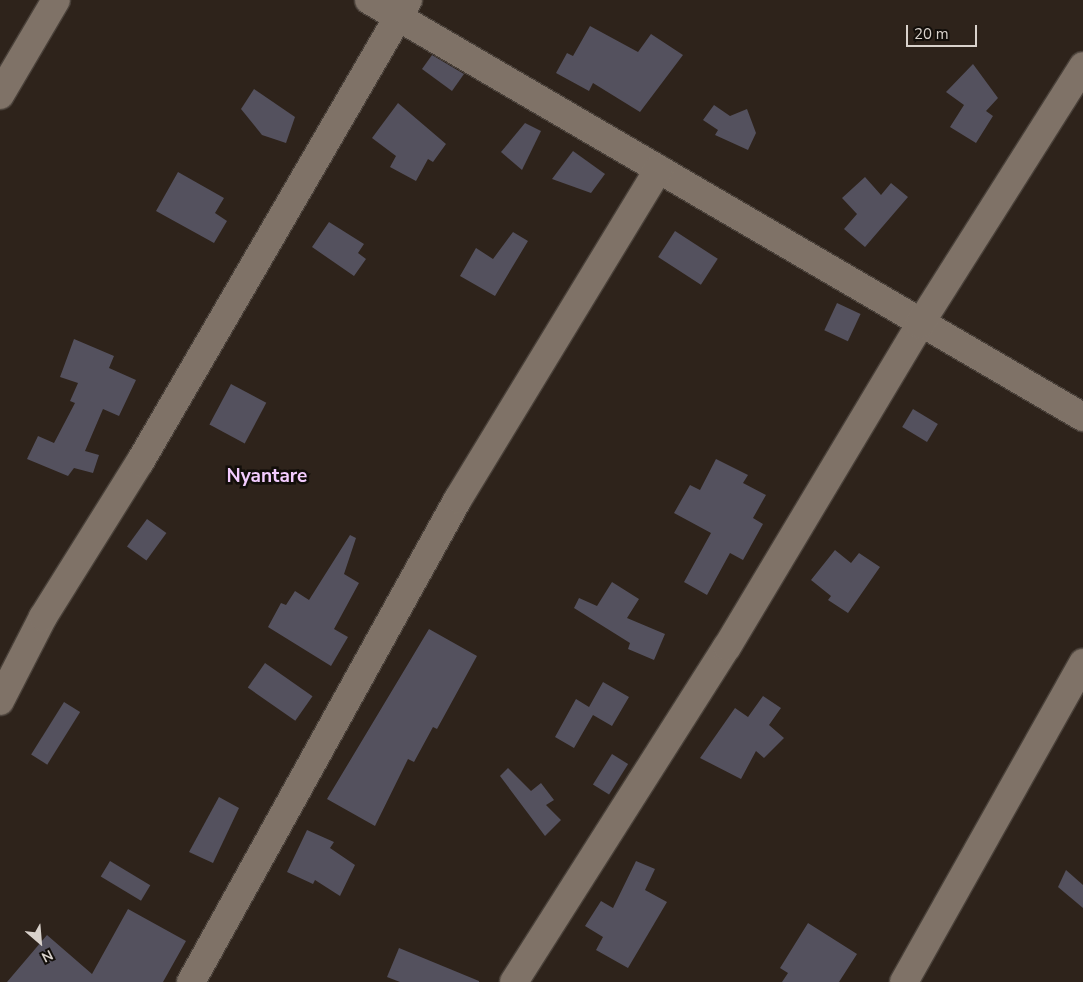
<!DOCTYPE html>
<html>
<head>
<meta charset="utf-8">
<style>
  body { margin:0 }
  #map { position:relative; width:1083px; height:982px; overflow:hidden; background:#2e231b; font-family:"Nunito Sans",sans-serif }
  div>[style] { position:absolute }
  .building>* { inset:0; background:#54515e; transform-origin:0 0 }
  .roads { filter:drop-shadow(1px 0 #494039) drop-shadow(-1px 0 #494039) drop-shadow(0 1px #494039) drop-shadow(0 -1px #494039) }
  .minor>* { height:28px; margin:-14px; padding:0 14px; transform-origin:14px; border-radius:14px; background:#7f7267 }
  span { translate:-50% -50%; white-space:nowrap; text-align:center; line-height:1.15; -webkit-text-stroke:5px #120e0a; paint-order:stroke }
  .quarter-label { font-size:19px; color:#f3ccff; font-weight:700 }
  .north { position:absolute; left:15px; top:917px; width:50px; height:50px; -webkit-text-stroke:4px #120e0a; paint-order:stroke; rotate:153deg; font-size:14px; font-weight:700; line-height:20px; text-align:center; color:#d9d2cc }
  .north::after { content:''; display:block; margin:auto; width:18px; height:22px; background:#d9d2cc; clip-path:polygon(50% 0,100% 100%,50% 72%,0 100%) }
  .scale { position:absolute; left:906px; top:25px; width:71px; height:22px; box-sizing:border-box; border:2px solid #d9d2cc; border-top:0; padding-left:6px; font-size:15px; line-height:18px; white-space:nowrap; color:#d9d2cc; -webkit-text-stroke:4px #120e0a; paint-order:stroke }
</style>
</head>
<body>
<div id="map">
  <div class="building">
    <i style="clip-path:polygon(590px 26px,638px 52px,651px 34px,683px 55px,640px 112px,593px 83px,589px 91px,556px 73px,567px 53px,573px 56px)"></i>
    <i style="clip-path:polygon(432px 55px,464px 74px,452px 91px,422px 69px)"></i>
    <i style="clip-path:polygon(973px 64px,998px 98px,986px 111px,993px 116px,976px 143px,950px 127px,964px 105px,946px 92px)"></i>
    <i style="clip-path:polygon(254px 89px,295px 117px,286px 143px,262px 135px,241px 109px)"></i>
    <i style="clip-path:polygon(398px 103px,446px 144px,433px 162px,428px 159px,416px 181px,390px 167px,396px 156px,372px 138px)"></i>
    <i style="clip-path:polygon(714px 105px,730px 116px,747px 109px,756px 133px,748px 150px,715px 135px,718px 130px,703px 120px)"></i>
    <i style="clip-path:polygon(525px 123px,541px 131px,522px 170px,501px 152px)"></i>
    <i style="clip-path:polygon(573px 151px,605px 174px,591px 193px,552px 179px)"></i>
    <i style="clip-path:polygon(178px 172px,224px 198px,215px 213px,227px 221px,214px 243px,156px 211px)"></i>
    <i style="clip-path:polygon(865px 177px,881px 195px,891px 183px,908px 197px,865px 247px,844px 229px,857px 214px,842px 198px)"></i>
    <i style="clip-path:polygon(329px 222px,364px 244px,358px 253px,366px 259px,354px 276px,312px 247px)"></i>
    <i style="left:675px;top:231px;width:51px;height:31px;rotate:33deg"></i>
    <i style="clip-path:polygon(513px 232px,528px 241px,495px 296px,460px 276px,476px 248px,493px 259px)"></i>
    <i style="left:837px;top:303px;width:26px;height:30px;rotate:25deg"></i>
    <i style="clip-path:polygon(74px 339px,114px 356px,109px 368px,136px 380px,119px 416px,103px 409px,85px 451px,99px 455px,93px 473px,74px 468px,68px 476px,27px 459px,38px 436px,54px 443px,75px 403px,70px 401px,78px 383px,60px 377px)"></i>
    <i style="left:231px;top:384px;width:40px;height:46px;rotate:28deg"></i>
    <i style="left:913px;top:409px;width:29px;height:21px;rotate:31deg"></i>
    <i style="clip-path:polygon(716px 459px,748px 475px,743px 483px,766px 495px,753px 518px,763px 524px,743px 560px,730px 553px,707px 595px,684px 582px,711px 533px,674px 513px,690px 485px,700px 490px)"></i>
    <i style="left:147px;top:519px;width:24px;height:34px;rotate:36deg"></i>
    <i style="clip-path:polygon(350px 535px,356px 538px,344px 574px,359px 583px,334px 629px,348px 637px,331px 666px,268px 627px,281px 603px,286px 605px,295px 591px,309px 600px)"></i>
    <i style="clip-path:polygon(835px 550px,851px 563px,859px 553px,880px 567px,848px 613px,828px 600px,831px 596px,811px 580px)"></i>
    <i style="clip-path:polygon(612px 582px,639px 599px,627px 618px,665px 634px,654px 660px,628px 649px,630px 643px,574px 608px,579px 598px,597px 606px)"></i>
    <i style="clip-path:polygon(429px 629px,477px 656px,437px 729px,433px 727px,414px 762px,408px 759px,375px 826px,327px 799px)"></i>
    <i style="left:265px;top:663px;width:58px;height:30px;rotate:35deg"></i>
    <i style="clip-path:polygon(603px 682px,629px 697px,612px 726px,593px 715px,574px 748px,555px 737px,576px 699px,589px 707px)"></i>
    <i style="clip-path:polygon(763px 696px,781px 708px,769px 725px,784px 738px,764px 758px,756px 751px,741px 779px,700px 758px,735px 708px,748px 717px)"></i>
    <i style="left:64px;top:702px;width:19px;height:62px;rotate:32deg"></i>
    <i style="left:612px;top:754px;width:19px;height:36px;rotate:32deg"></i>
    <i style="clip-path:polygon(508px 768px,531px 791px,541px 783px,554px 800px,546px 805px,561px 820px,545px 836px,500px 776px)"></i>
    <i style="clip-path:polygon(219px 797px,239px 808px,213px 863px,189px 852px)"></i>
    <i style="clip-path:polygon(307px 830px,334px 842px,330px 848px,355px 865px,340px 896px,315px 880px,313px 884px,287px 872px)"></i>
    <i style="left:110px;top:861px;width:47px;height:18px;rotate:31deg"></i>
    <i style="clip-path:polygon(636px 861px,655px 869px,645px 890px,667px 902px,628px 968px,596px 950px,603px 937px,585px 926px,601px 901px,613px 908px)"></i>
    <i style="clip-path:polygon(1066px 870px,1083px 885px,1083px 908px,1058px 887px)"></i>
    <i style="clip-path:polygon(128px 909px,186px 941px,163px 982px,7px 982px,47px 935px,92px 974px)"></i>
    <i style="clip-path:polygon(808px 923px,857px 954px,839px 982px,782px 982px,788px 973px,780px 968px)"></i>
    <i style="clip-path:polygon(399px 948px,479px 981px,479px 982px,400px 982px,387px 977px)"></i>
  </div>
  <div class="roads">
    <div class="minor">
      <i style="left:369px;top:0;width:827px;rotate:30.29deg"></i>
      <i style="left:0;top:95px;width:110px;rotate:-59.5deg"></i>
      <i style="left:0;top:701px;width:94px;rotate:-62.9deg"></i>
      <i style="left:43px;top:617px;width:183px;rotate:-58deg"></i>
      <i style="left:140px;top:462px;width:534px;rotate:-59.88deg"></i>
      <i style="left:191px;top:982px;width:552px;rotate:-61.07deg"></i>
      <i style="left:458px;top:499px;width:386px;rotate:-58.7deg"></i>
      <i style="left:514px;top:982px;width:397px;rotate:-57.6deg"></i>
      <i style="left:727px;top:647px;width:376px;rotate:-59.1deg"></i>
      <i style="left:920px;top:324px;width:305px;rotate:-57.7deg"></i>
      <i style="left:904px;top:982px;width:366px;rotate:-60.7deg"></i>
    </div>
  </div>
  <div class="quarter-label">
    <span style="left:267px;top:477px">Nyantare</span>
  </div>
  <div class="north">N</div>
  <div class="scale">20 m</div>
</div>
</body>
</html>
